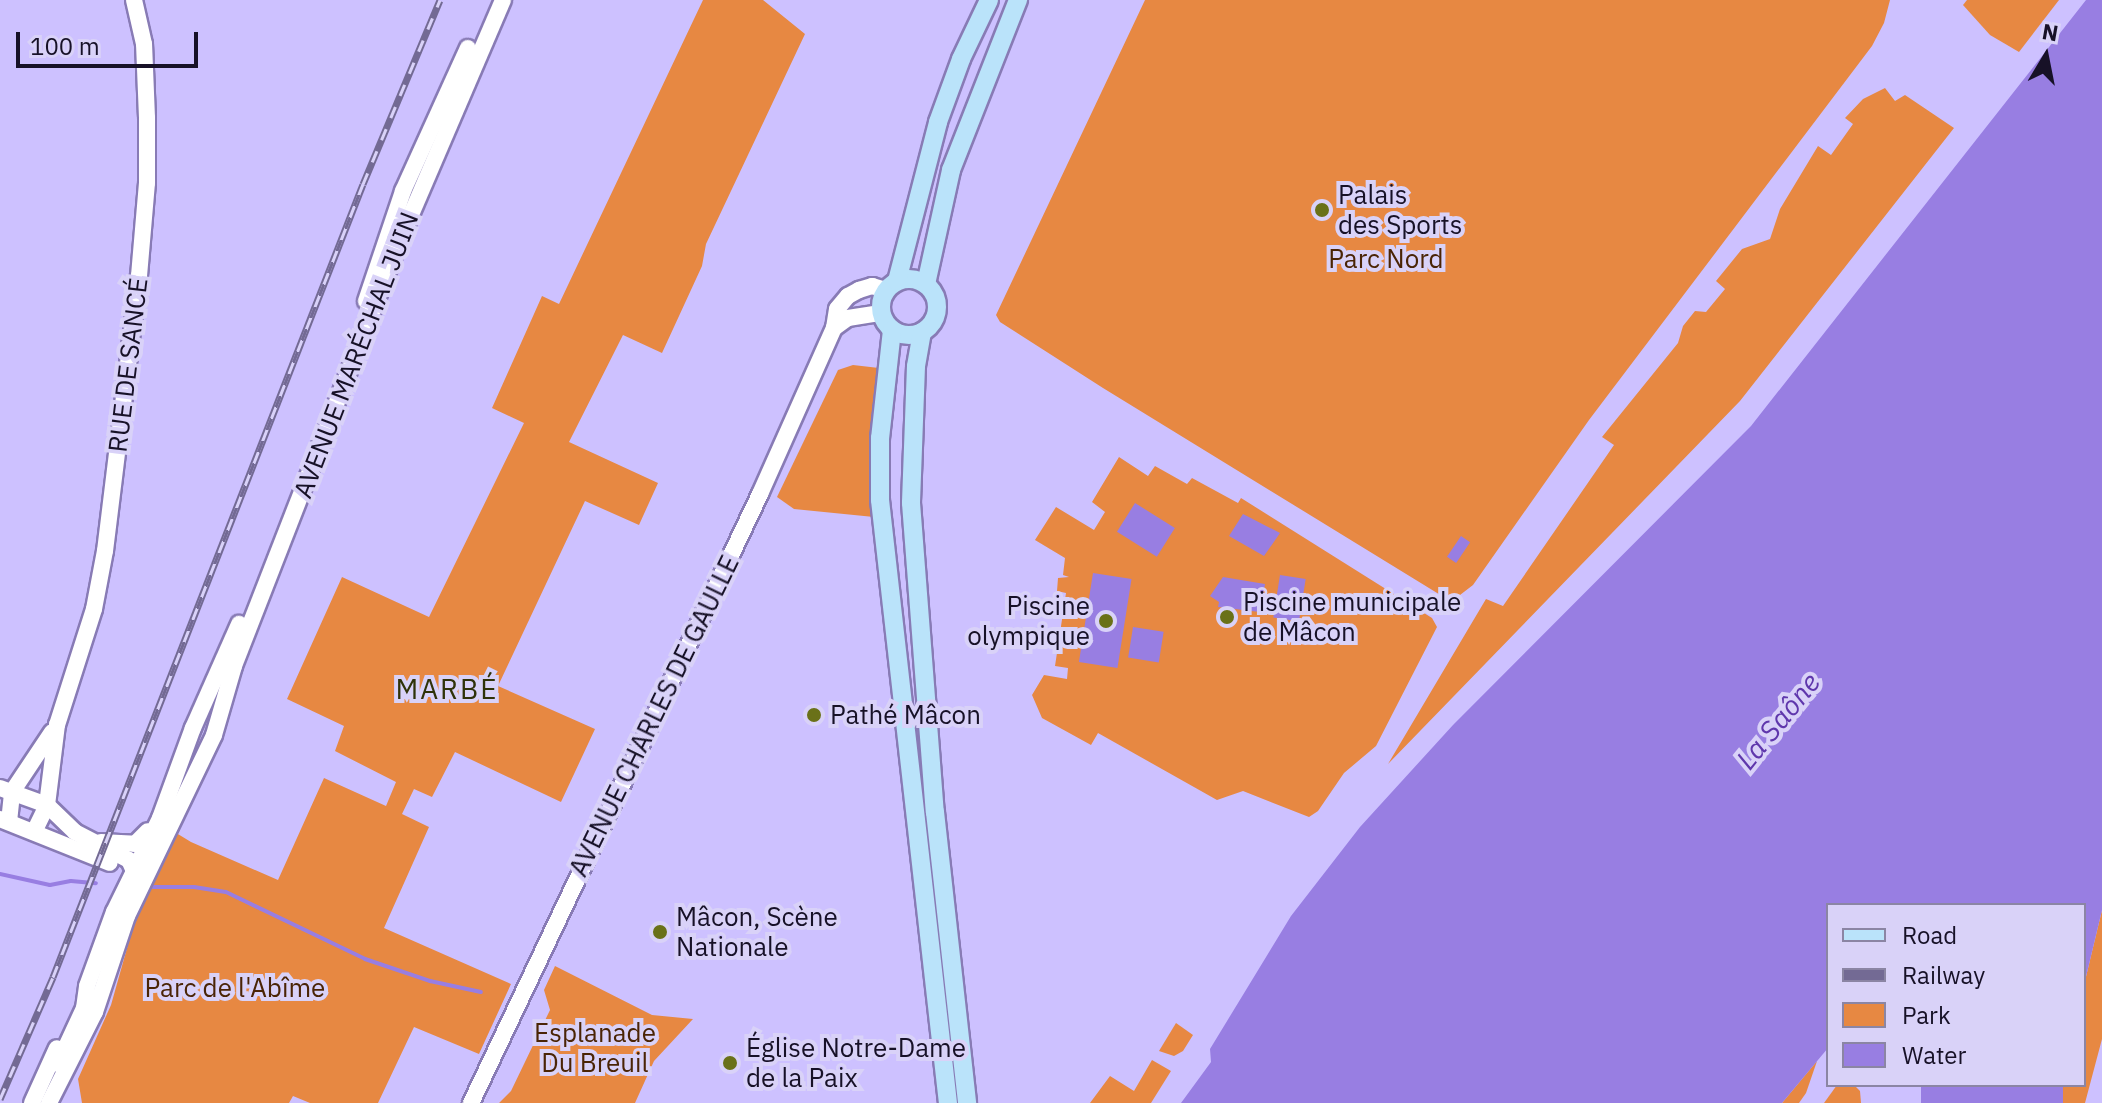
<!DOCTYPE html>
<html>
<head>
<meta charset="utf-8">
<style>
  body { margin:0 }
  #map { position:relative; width:2102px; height:1103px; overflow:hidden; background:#cdc1ff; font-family:"IBM Plex Sans",sans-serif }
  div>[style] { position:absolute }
  .green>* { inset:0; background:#e78842 }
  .water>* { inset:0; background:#987ee2; transform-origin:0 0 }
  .stream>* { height:4px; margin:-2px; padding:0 2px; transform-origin:2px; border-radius:2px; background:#987ee2 }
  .roads { filter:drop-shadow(2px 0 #887bb5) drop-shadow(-2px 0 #887bb5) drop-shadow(0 2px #887bb5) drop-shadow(0 -2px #887bb5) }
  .secondary>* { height:16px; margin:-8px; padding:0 8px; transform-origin:8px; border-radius:8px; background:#fff }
  .primary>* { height:18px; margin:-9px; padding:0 9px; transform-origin:9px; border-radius:9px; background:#bae3fa }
  .primary>.ring { margin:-9px; padding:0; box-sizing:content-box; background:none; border:18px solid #bae3fa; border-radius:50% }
  .rail>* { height:7px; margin-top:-3.5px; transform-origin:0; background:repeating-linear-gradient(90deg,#d9d2f8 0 12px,#736a94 0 24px); box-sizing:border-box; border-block:2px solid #736a94 }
  .dots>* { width:22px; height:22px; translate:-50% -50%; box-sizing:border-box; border:4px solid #d9d2f8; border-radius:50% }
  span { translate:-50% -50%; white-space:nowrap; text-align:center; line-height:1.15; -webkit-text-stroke:8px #d9d2f8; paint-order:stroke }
  .poi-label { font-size:26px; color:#171127 }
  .left { translate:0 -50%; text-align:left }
  .right { translate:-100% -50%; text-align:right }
  .park-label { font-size:26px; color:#4a2405 }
  .street-label { font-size:26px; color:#171127 }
  .neighbourhood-label { font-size:28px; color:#2f3209; letter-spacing:2px }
  .water-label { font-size:28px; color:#5f37ac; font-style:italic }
  .legend { position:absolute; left:1826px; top:903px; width:260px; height:184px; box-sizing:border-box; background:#d9d2f8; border:2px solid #8b85a4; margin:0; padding:10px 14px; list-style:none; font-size:24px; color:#171127 }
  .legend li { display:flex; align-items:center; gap:16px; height:40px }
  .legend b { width:40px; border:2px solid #8b85a4 }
  .north { position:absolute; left:2006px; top:16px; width:80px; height:80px; -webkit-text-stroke:6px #d9d2f8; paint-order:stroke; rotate:10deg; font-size:22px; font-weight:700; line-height:32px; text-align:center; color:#171127 }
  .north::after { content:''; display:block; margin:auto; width:28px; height:36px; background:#171127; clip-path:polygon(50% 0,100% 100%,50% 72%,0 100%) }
  .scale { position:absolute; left:16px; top:32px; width:182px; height:36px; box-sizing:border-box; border:4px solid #171127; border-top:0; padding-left:10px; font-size:24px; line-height:28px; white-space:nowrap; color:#171127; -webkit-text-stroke:6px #d9d2f8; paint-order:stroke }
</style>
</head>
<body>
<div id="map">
  <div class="green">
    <i style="clip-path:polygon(703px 0,763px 0,805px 34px,706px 244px,702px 266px,662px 353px,623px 335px,569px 442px,658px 483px,639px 525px,585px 501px,498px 686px,595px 729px,561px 802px,455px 752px,432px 797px,414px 789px,402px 814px,429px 827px,384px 928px,511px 984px,479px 1054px,414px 1027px,378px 1103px,310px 1103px,293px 1096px,289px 1103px,82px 1103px,78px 1079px,111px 1005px,140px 902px,168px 828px,191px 842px,278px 880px,324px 778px,386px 806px,396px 782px,335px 751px,344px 726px,287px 699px,342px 577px,429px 617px,524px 423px,492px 408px,542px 296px,559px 304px)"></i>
    <i style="clip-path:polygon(1145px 0,1890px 0,1884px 23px,1872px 46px,1589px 420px,1473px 585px,1460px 595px,1442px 596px,1103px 388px,1000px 322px,996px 315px)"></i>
    <i style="clip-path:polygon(1967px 0,2059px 0,2019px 52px,1990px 35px,1963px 5px)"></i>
    <i style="clip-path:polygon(1885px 88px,1895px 101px,1905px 95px,1954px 128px,1740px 401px,1388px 764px,1486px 599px,1503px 606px,1614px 445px,1602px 437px,1678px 343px,1683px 326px,1695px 311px,1706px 312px,1725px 289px,1716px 281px,1742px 249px,1770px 239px,1780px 209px,1818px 146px,1831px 155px,1853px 124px,1845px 118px,1863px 99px)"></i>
    <i style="clip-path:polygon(853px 365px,879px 368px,874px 517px,794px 509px,777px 497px,838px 370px)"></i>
    <i style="clip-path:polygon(1119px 457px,1148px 476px,1155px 466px,1187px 484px,1192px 478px,1238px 503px,1241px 498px,1432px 618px,1437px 627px,1376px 746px,1344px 773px,1318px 811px,1309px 817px,1243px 791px,1217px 800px,1098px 733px,1091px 745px,1042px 718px,1032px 695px,1044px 675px,1067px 679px,1068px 668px,1055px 666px,1066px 593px,1057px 591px,1058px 578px,1069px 577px,1063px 575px,1065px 558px,1035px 540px,1056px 507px,1094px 530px,1105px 512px,1092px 502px)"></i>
    <i style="clip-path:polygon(2102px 910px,2102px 1039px,2085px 1103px,2059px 1103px,2063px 1085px,2084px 1085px,2084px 985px)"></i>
    <i style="clip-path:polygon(555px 966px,652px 1015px,693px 1019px,654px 1061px,635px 1103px,499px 1103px,511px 1091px,550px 1010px,544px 990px)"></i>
    <i style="clip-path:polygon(1176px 1023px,1193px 1035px,1183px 1051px,1174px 1056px,1159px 1051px)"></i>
    <i style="clip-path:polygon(1152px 1060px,1171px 1071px,1151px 1103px,1090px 1103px,1110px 1076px,1134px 1091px)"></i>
    <i style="clip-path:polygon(1817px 1061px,1806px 1093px,1799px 1103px,1782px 1103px)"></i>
    <i style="clip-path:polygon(1837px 1085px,1854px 1085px,1860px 1091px,1861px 1103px,1824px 1103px)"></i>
  </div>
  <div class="water">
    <i style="clip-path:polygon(2086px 0,2102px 0,2102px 910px,2084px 985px,2084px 905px,1828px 905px,1828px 1048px,1782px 1103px,1181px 1103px,1211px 1062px,1210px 1049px,1291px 916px,1360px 827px,1453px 725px,1751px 426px)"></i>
    <i style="left:1135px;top:503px;width:47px;height:34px;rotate:32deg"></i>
    <i style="clip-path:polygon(1243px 514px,1280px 533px,1264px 556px,1229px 536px)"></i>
    <i style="left:1461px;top:536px;width:11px;height:25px;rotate:34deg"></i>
    <i style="left:1093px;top:573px;width:39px;height:90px;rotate:9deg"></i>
    <i style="left:1280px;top:575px;width:26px;height:43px;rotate:9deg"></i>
    <i style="clip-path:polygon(1223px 577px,1265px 584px,1260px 612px,1218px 607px,1219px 602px,1210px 596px)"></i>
    <i style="left:1133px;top:627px;width:31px;height:31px;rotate:9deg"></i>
    <i style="left:1921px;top:1085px;width:142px;height:18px"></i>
  </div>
  <div class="stream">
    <i style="left:0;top:874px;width:51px;rotate:12.4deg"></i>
    <i style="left:50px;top:885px;width:21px;rotate:-11deg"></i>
    <i style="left:71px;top:881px;width:25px;rotate:5deg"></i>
    <i style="left:153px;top:887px;width:41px"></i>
    <i style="left:194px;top:887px;width:32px;rotate:9deg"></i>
    <i style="left:226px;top:892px;width:154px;rotate:25.7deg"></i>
    <i style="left:365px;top:959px;width:69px;rotate:18.7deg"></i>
    <i style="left:430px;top:981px;width:52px;rotate:12.2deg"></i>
  </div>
  <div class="roads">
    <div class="secondary">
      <i style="left:366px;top:301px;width:116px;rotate:-71.4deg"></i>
      <i style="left:403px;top:191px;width:157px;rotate:-65.6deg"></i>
      <i style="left:834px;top:328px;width:17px;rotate:-36deg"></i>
      <i style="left:848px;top:318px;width:33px;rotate:-9deg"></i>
      <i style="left:0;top:788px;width:50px;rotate:19.9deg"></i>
      <i style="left:47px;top:805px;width:39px;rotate:44deg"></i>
      <i style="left:75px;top:832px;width:61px;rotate:27.4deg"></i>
      <i style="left:129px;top:860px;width:20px;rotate:66deg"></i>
      <i style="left:0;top:819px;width:118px;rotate:21.8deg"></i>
      <i style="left:9px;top:822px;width:30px;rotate:-84deg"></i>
      <i style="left:12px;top:792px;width:72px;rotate:-56.3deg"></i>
      <i style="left:34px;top:832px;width:30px;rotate:-64deg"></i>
      <i style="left:47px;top:805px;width:81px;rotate:-82.9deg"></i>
      <i style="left:57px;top:725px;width:122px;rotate:-72.3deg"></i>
      <i style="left:94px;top:609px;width:59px;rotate:-79.3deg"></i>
      <i style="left:105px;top:551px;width:277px;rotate:-83deg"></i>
      <i style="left:139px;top:276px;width:93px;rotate:-85.1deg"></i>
      <i style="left:147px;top:183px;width:65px;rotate:-90deg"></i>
      <i style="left:147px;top:118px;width:74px;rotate:-92.3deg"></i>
      <i style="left:144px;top:44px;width:45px;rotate:-102.8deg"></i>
      <i style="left:101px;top:842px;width:34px;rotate:3deg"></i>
      <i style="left:135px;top:844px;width:18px;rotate:-45deg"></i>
      <i style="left:58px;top:1064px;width:62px;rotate:-65.1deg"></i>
      <i style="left:84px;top:1008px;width:22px;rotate:-82deg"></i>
      <i style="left:87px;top:986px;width:79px;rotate:-70deg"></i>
      <i style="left:114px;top:912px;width:105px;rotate:-63.9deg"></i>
      <i style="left:160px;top:818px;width:96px;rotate:-69.9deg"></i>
      <i style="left:193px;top:728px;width:114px;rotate:-66.1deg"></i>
      <i style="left:32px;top:1103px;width:60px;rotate:-65.6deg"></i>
      <i style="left:49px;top:1103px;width:102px;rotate:-63.2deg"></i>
      <i style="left:95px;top:1012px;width:101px;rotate:-71.6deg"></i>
      <i style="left:127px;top:916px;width:201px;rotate:-64.3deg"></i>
      <i style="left:214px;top:735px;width:72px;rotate:-73.8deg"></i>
      <i style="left:234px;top:666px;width:467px;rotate:-68.7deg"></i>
      <i style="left:404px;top:231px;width:251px;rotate:-66.8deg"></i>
      <i style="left:471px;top:1103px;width:674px;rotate:-64.61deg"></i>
      <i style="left:760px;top:494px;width:182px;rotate:-66deg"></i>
      <i style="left:834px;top:328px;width:19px;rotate:-81deg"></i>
      <i style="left:837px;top:309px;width:17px;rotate:-50deg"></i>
      <i style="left:848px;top:296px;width:13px;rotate:-29deg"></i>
      <i style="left:859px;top:290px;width:14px;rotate:-17deg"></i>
      <i style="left:872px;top:286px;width:15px;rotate:16deg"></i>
    </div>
    <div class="primary">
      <i class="ring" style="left:881px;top:279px;width:38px;height:38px"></i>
      <i style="left:897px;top:281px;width:164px;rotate:-75.5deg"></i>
      <i style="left:938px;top:122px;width:67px;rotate:-69.9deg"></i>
      <i style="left:961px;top:59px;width:65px;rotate:-64.6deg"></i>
      <i style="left:926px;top:284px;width:117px;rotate:-77.6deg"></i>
      <i style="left:951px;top:170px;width:183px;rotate:-68.5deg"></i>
      <i style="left:892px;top:330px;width:109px;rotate:96.3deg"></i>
      <i style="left:880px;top:438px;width:62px;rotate:90deg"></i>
      <i style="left:880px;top:500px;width:607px;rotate:83.57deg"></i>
      <i style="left:922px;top:332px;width:35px;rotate:100deg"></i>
      <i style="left:916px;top:366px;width:137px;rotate:92.1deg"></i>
      <i style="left:911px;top:503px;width:310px;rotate:85.6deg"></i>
      <i style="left:935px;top:812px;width:293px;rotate:83.7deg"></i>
    </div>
  </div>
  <div class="rail">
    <i style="left:0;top:1099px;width:133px;rotate:-66.5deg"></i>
    <i style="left:53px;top:977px;width:851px;rotate:-68.65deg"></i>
    <i style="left:363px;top:184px;width:199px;rotate:-67.3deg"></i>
  </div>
  <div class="dots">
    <i style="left:1322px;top:210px;background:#6a7118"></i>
    <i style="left:1227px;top:617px;background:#6a7118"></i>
    <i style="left:1106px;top:621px;background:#6a7118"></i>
    <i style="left:814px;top:715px;background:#6a7118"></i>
    <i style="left:660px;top:932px;background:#6a7118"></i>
    <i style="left:730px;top:1063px;background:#6a7118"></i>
  </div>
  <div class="poi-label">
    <span class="left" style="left:1338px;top:210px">Palais<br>des Sports</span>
    <span class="left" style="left:1243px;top:617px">Piscine municipale<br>de Mâcon</span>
    <span class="right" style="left:1090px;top:621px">Piscine<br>olympique</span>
    <span class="left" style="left:830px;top:715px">Pathé Mâcon</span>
    <span class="left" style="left:676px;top:932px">Mâcon, Scène<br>Nationale</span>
    <span class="left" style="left:746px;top:1063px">Église Notre-Dame<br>de la Paix</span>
  </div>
  <div class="park-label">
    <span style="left:1386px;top:259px">Parc Nord</span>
    <span style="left:235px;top:988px">Parc de l'Abîme</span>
    <span style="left:595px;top:1048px">Esplanade<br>Du Breuil</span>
  </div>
  <div class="street-label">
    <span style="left:356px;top:355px;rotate:-69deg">AVENUE MARÉCHAL JUIN</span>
    <span style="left:128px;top:365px;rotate:-83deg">RUE DE SANCÉ</span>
    <span style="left:654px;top:716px;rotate:-64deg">AVENUE CHARLES DE GAULLE</span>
  </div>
  <div class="neighbourhood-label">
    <span style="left:447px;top:689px">MARBÉ</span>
  </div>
  <div class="water-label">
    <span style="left:1778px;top:721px;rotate:-51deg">La Saône</span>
  </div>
  <ul class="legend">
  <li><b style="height:10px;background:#bae3fa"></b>Road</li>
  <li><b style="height:10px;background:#736a94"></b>Railway</li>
  <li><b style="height:22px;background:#e78842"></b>Park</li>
  <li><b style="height:22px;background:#987ee2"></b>Water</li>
  </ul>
  <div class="north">N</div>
  <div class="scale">100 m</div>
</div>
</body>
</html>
